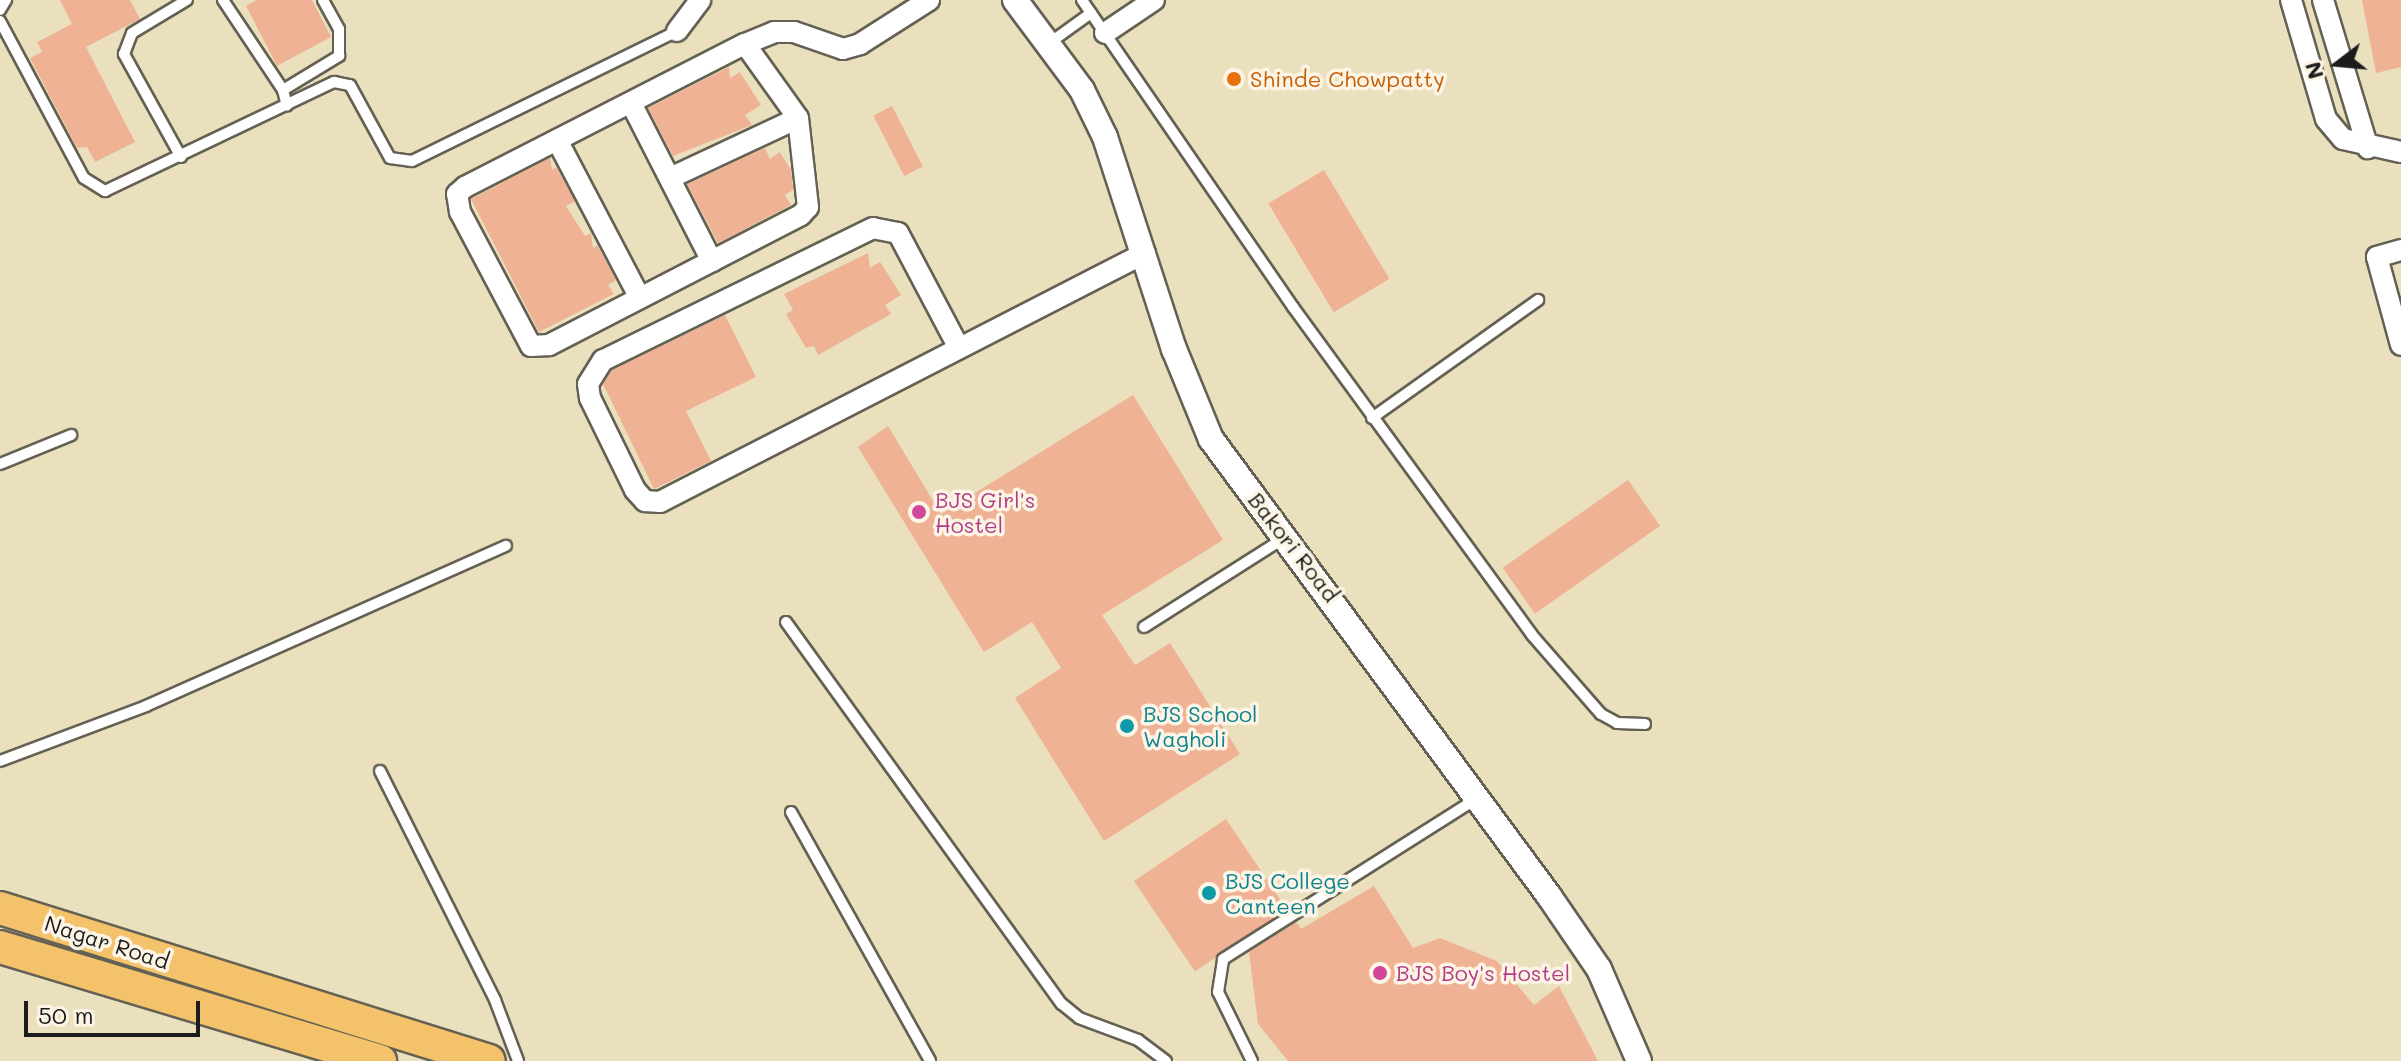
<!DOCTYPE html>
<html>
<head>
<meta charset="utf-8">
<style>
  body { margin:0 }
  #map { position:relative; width:2401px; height:1061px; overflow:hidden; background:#ebe0bd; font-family:Mali,sans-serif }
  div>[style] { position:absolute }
  .building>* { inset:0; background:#efb294; transform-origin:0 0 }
  .roads { filter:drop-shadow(2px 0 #646154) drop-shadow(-2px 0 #646154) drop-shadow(0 2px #646154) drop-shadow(0 -2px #646154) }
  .service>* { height:10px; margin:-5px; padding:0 5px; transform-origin:5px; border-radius:5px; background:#fff }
  .minor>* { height:20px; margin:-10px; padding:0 10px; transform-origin:10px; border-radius:10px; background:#fff }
  .tertiary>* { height:24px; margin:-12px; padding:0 12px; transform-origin:12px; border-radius:12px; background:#fff }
  .trunk>* { height:32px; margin:-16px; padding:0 16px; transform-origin:16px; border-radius:16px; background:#f3c26a }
  .dots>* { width:22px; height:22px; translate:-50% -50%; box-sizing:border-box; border:4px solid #fcf5e5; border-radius:50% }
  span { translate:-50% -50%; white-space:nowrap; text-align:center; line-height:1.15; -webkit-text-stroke:7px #fcf5e5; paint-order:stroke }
  .food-label { font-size:22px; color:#c56008 }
  .left { translate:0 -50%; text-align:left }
  .hotel-label { font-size:22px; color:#b23c85 }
  .street-label { font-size:22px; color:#1c1c1c }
  .culture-label { font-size:22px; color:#0d838f }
  .north { position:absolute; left:2297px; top:24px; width:80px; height:80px; -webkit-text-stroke:6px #fcf5e5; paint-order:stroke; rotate:254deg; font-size:22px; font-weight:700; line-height:32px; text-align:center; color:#1c1c1c }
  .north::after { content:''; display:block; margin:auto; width:28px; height:36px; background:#1c1c1c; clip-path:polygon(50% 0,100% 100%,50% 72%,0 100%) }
  .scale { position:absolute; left:24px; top:1001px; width:176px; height:36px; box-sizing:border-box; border:4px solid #1c1c1c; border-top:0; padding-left:10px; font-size:24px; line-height:28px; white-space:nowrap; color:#1c1c1c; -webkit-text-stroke:6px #fcf5e5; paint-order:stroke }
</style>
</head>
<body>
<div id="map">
  <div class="building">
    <i style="clip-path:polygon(60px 0,130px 0,140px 19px,86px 47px,135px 142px,95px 162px,87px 147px,77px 148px,30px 58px,42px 52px,37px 42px,72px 24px)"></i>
    <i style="clip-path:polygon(257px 0,312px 0,331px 37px,277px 66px,246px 6px)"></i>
    <i style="clip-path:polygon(2362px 0,2401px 0,2401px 67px,2376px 73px)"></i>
    <i style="clip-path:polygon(729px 67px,730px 78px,740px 72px,761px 105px,745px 115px,752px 125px,673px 156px,648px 108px)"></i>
    <i style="left:892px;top:106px;width:68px;height:21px;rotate:63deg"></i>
    <i style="clip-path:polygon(765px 148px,770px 159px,780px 152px,791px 170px,793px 190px,785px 195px,791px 205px,718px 243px,687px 184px)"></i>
    <i style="clip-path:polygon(550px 158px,552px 170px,556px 167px,575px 201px,566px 206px,585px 236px,591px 233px,593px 248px,597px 245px,616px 280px,608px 285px,614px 294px,539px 332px,471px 199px)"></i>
    <i style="left:1324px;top:170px;width:127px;height:65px;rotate:59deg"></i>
    <i style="clip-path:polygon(868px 253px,870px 268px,880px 262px,901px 295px,885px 305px,891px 314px,818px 355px,814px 346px,806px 348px,786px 314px,793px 310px,784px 294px)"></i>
    <i style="clip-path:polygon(725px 315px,756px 377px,686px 411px,711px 461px,654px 489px,603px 384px,612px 370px)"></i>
    <i style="clip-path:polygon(1133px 395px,1223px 540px,1102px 615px,1135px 665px,1170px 643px,1240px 754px,1104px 841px,1015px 698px,1061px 668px,1032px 622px,984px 652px,858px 447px,888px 426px,941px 514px)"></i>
    <i style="left:1628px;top:480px;width:56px;height:153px;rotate:55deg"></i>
    <i style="left:1226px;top:819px;width:109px;height:111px;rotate:56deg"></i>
    <i style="clip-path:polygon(1374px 886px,1413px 948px,1440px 938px,1497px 961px,1534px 1005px,1559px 986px,1598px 1061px,1288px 1061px,1258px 1024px,1249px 952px,1296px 922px,1301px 929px)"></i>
  </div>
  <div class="roads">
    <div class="service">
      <i style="left:223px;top:0;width:108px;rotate:56.3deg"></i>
      <i style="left:283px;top:90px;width:16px;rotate:76deg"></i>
      <i style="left:1082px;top:0;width:373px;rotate:55.5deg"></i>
      <i style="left:1293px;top:307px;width:406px;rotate:53.9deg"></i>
      <i style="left:1532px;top:635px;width:105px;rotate:48.9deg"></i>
      <i style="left:1601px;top:714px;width:18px;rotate:29deg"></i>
      <i style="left:1617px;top:723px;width:28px;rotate:2deg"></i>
      <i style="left:0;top:10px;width:12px;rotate:-59deg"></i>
      <i style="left:0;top:21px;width:178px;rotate:61.9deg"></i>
      <i style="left:84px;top:178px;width:25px;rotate:32deg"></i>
      <i style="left:105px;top:191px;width:254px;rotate:-25.5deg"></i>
      <i style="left:334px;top:82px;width:16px;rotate:11deg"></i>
      <i style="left:350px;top:85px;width:83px;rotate:61.3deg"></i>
      <i style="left:390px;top:158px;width:22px;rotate:8deg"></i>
      <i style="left:412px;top:161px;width:295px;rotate:-26.1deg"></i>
      <i style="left:1048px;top:44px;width:53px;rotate:-35.8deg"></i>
      <i style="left:283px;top:90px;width:66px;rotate:-31.3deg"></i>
      <i style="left:339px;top:56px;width:27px;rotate:-90deg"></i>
      <i style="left:339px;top:29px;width:33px;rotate:-119deg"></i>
      <i style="left:181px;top:157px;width:118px;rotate:-119deg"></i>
      <i style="left:124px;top:54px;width:22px;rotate:-69deg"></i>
      <i style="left:132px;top:33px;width:64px;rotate:-31deg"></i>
      <i style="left:1372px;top:418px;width:204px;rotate:-35.4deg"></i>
      <i style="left:0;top:464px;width:77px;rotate:-22.2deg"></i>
      <i style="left:786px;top:622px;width:471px;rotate:54.2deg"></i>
      <i style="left:1062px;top:1004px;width:22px;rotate:39deg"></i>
      <i style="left:1079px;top:1018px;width:63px;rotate:20.4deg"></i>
      <i style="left:1138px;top:1040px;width:35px;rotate:37deg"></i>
      <i style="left:1144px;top:627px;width:166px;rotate:-32.4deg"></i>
      <i style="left:0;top:761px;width:156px;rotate:-20.6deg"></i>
      <i style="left:146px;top:706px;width:394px;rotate:-24deg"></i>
      <i style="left:380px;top:771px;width:256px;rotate:63.3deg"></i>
      <i style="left:495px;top:1000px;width:65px;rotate:69.3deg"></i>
      <i style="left:791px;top:812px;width:285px;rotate:60.8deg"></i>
      <i style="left:1252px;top:1061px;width:77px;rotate:-116.2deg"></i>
      <i style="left:1218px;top:992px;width:33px;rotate:-81deg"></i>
      <i style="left:1223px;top:959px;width:299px;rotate:-32.3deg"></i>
    </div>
    <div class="minor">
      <i style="left:2291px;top:0;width:124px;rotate:73.6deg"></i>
      <i style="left:2326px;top:119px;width:26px;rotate:50deg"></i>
      <i style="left:2343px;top:139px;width:59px;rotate:12.6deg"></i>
      <i style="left:2323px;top:0;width:155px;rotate:73.1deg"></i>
      <i style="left:677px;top:31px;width:39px;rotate:-53deg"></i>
      <i style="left:1105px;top:33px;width:59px;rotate:-34deg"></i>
      <i style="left:745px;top:44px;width:91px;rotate:54.4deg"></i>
      <i style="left:798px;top:118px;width:90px;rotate:83.6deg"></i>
      <i style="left:808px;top:207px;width:11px;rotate:131deg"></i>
      <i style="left:801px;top:215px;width:284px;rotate:152.7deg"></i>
      <i style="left:549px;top:345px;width:18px;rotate:177deg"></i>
      <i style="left:531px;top:346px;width:152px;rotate:-117.9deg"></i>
      <i style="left:460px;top:212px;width:18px;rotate:-99deg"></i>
      <i style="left:457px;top:194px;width:11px;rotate:-41deg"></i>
      <i style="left:465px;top:187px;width:314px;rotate:-27.1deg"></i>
      <i style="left:745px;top:44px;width:31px;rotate:-22deg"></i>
      <i style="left:774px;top:32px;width:20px"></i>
      <i style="left:794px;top:32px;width:52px;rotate:19.1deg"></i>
      <i style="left:843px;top:49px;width:18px;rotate:-16deg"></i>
      <i style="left:860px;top:44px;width:82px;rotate:-32.5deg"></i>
      <i style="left:631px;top:103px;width:178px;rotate:62.9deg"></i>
      <i style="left:557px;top:140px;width:178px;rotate:62.3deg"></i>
      <i style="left:670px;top:178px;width:141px;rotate:-25.1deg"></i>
      <i style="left:2401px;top:250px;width:25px;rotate:164deg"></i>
      <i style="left:2377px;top:257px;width:91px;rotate:74.7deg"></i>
      <i style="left:959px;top:348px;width:130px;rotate:-117.9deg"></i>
      <i style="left:898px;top:233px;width:25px;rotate:-169deg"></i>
      <i style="left:873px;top:228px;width:301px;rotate:153.9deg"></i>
      <i style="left:603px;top:360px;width:28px;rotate:122deg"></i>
      <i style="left:588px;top:384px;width:14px;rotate:82deg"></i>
      <i style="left:590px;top:398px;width:102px;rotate:63.9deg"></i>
      <i style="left:635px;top:490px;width:15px;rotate:48deg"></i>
      <i style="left:645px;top:501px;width:15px;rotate:4deg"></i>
      <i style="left:660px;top:502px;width:545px;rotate:-27.18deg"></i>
    </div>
    <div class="tertiary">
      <i style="left:1015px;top:0;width:112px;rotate:53.3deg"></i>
      <i style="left:1082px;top:90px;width:52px;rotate:63.9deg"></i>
      <i style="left:1105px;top:137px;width:223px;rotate:72deg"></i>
      <i style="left:1174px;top:349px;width:97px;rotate:67.7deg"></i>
      <i style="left:1211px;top:439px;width:568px;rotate:53.51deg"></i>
      <i style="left:1549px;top:896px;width:88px;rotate:55.6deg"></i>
      <i style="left:1599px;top:969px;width:100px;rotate:66.5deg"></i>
    </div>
    <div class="trunk">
      <i style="left:0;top:908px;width:512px;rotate:17.37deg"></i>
      <i style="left:0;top:947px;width:397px;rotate:16.7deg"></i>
    </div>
  </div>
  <div class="dots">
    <i style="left:1234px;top:79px;background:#e8710a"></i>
    <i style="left:919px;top:512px;background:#d1479c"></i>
    <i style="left:1127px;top:726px;background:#0f9aa8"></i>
    <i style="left:1209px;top:893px;background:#0f9aa8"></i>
    <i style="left:1380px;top:973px;background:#d1479c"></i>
  </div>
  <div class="food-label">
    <span class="left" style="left:1250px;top:79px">Shinde Chowpatty</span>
  </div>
  <div class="hotel-label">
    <span class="left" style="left:935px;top:512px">BJS Girl's<br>Hostel</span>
    <span class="left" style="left:1396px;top:973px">BJS Boy's Hostel</span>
  </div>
  <div class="street-label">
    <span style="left:1294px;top:547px;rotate:52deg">Bakori Road</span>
    <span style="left:107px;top:942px;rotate:18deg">Nagar Road</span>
  </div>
  <div class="culture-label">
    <span class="left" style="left:1143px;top:726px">BJS School<br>Wagholi</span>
    <span class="left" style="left:1225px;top:893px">BJS College<br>Canteen</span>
  </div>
  <div class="north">N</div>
  <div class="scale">50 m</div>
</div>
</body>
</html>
